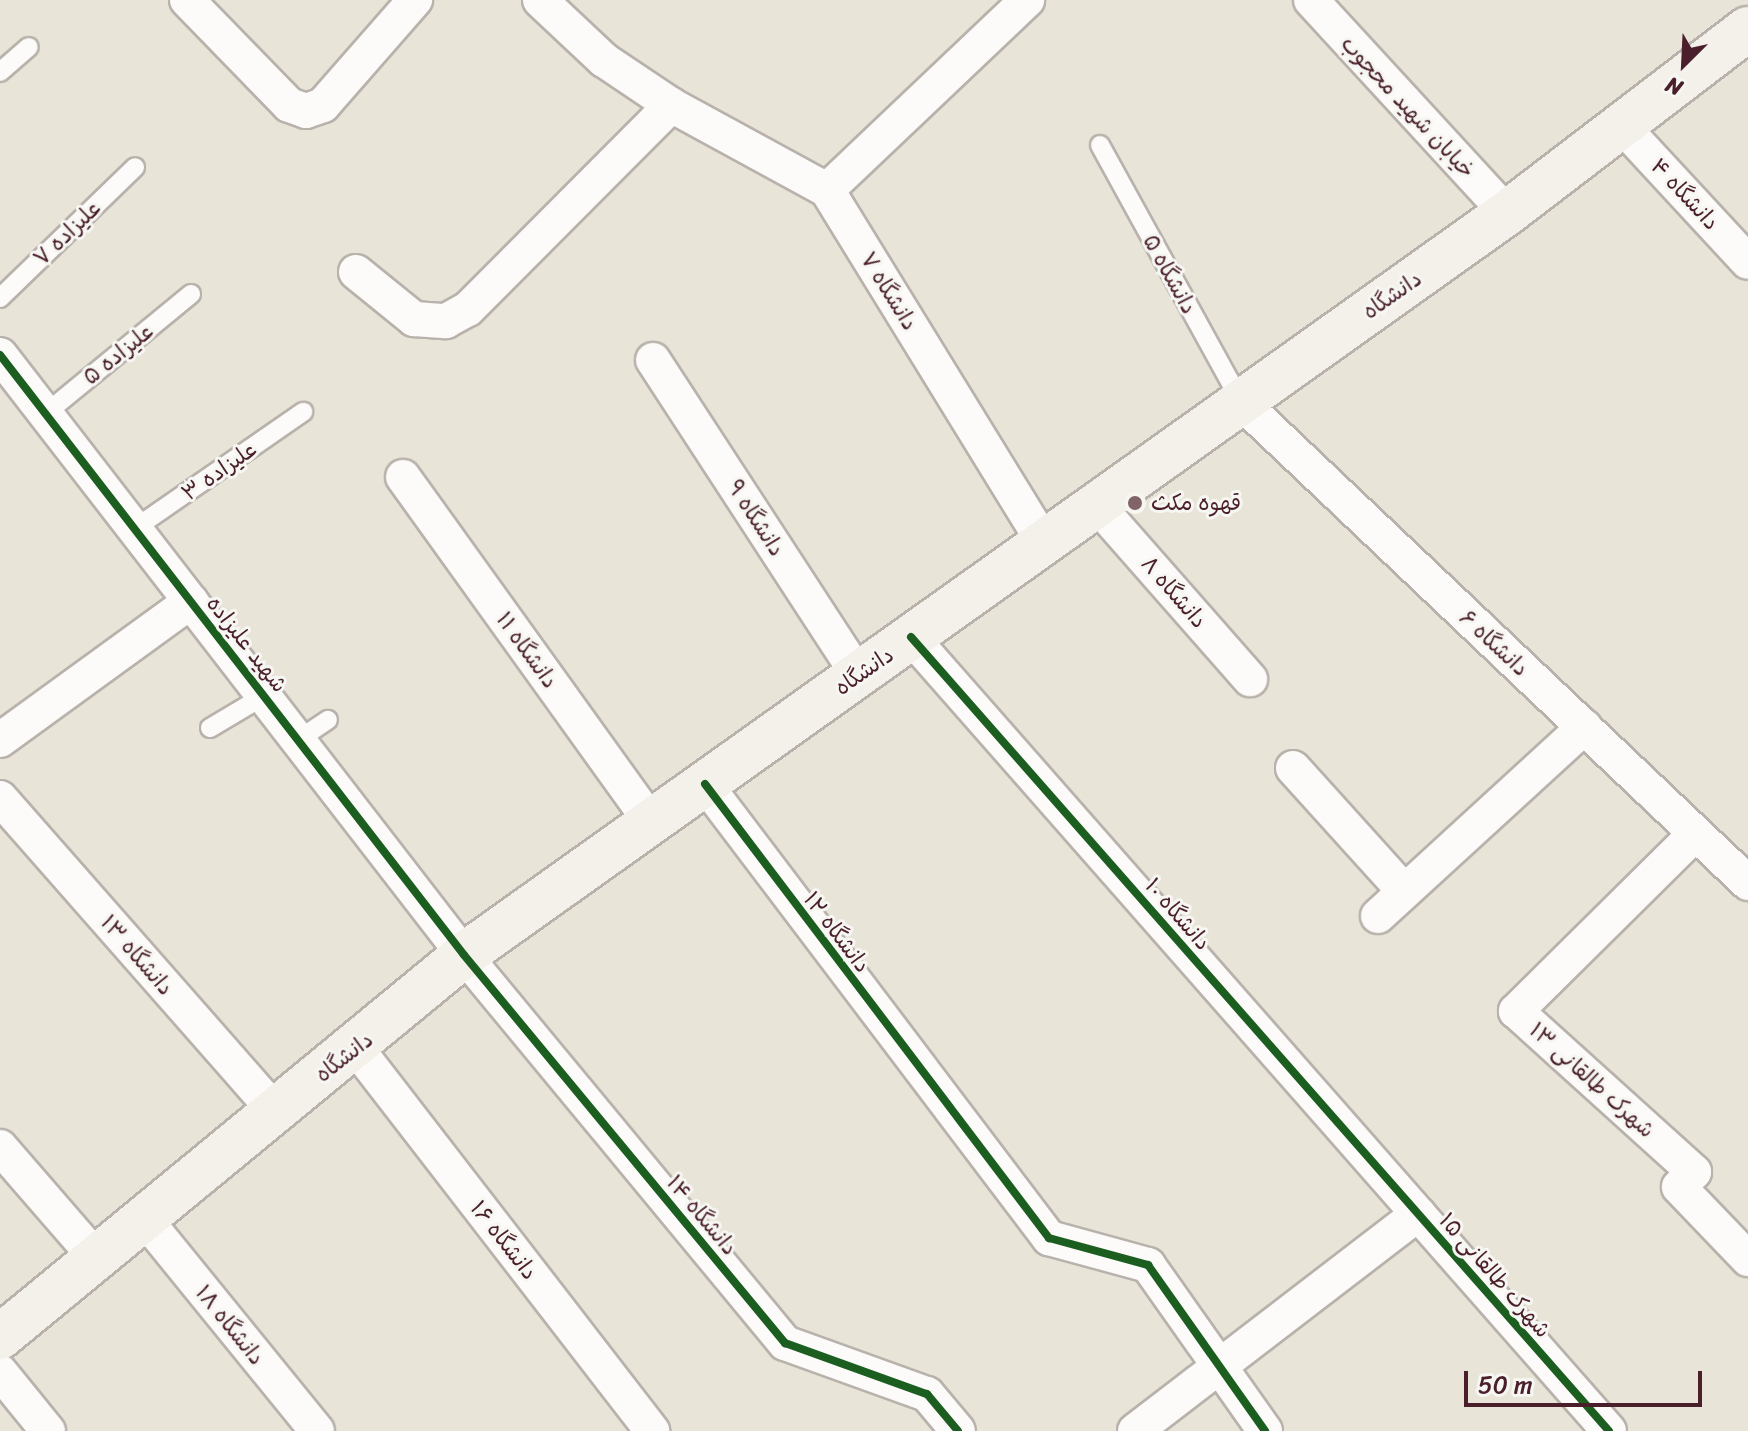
<!DOCTYPE html>
<html>
<head>
<meta charset="utf-8">
<style>
  body { margin:0 }
  #map { position:relative; width:1748px; height:1431px; overflow:hidden; background:#e9e4d8; font-family:Sriracha,"Playpen Sans Arabic",sans-serif }
  div>[style] { position:absolute }
  .roads { filter:drop-shadow(2px 0 #b9b2ac) drop-shadow(-2px 0 #b9b2ac) drop-shadow(0 2px #b9b2ac) drop-shadow(0 -2px #b9b2ac) }
  .lane>* { height:18px; margin:-9px; padding:0 9px; transform-origin:9px; border-radius:9px; background:#fcfbf9 }
  .street>* { height:34px; margin:-17px; padding:0 17px; transform-origin:17px; border-radius:17px; background:#fcfbf9 }
  .secondary>* { height:44px; margin:-22px; padding:0 22px; transform-origin:22px; border-radius:22px; background:#f4f1eb }
  .cycleway>* { height:8px; margin:-4px; padding:0 4px; transform-origin:4px; border-radius:4px; background:#1b5e20 }
  .dots>* { width:22px; height:22px; translate:-50% -50%; box-sizing:border-box; border:4px solid #f6f6f2; border-radius:50% }
  span { translate:-50% -50%; white-space:nowrap; text-align:center; line-height:1.15; -webkit-text-stroke:6px #f6f6f2; paint-order:stroke }
  .street-label { font-size:22px; color:#4a1f2b }
  .poi-label { font-size:22px; color:#4a1f2b }
  .left { translate:0 -50%; text-align:left }
  .north { position:absolute; left:1644px; top:24px; width:80px; height:80px; -webkit-text-stroke:6px #f6f6f2; paint-order:stroke; rotate:204deg; font-size:22px; font-weight:700; line-height:32px; text-align:center; color:#4a1f2b }
  .north::after { content:''; display:block; margin:auto; width:28px; height:36px; background:#4a1f2b; clip-path:polygon(50% 0,100% 100%,50% 72%,0 100%) }
  .scale { position:absolute; left:1464px; top:1371px; width:238px; height:36px; box-sizing:border-box; border:4px solid #4a1f2b; border-top:0; padding-left:10px; font-size:24px; line-height:28px; white-space:nowrap; color:#4a1f2b; -webkit-text-stroke:6px #f6f6f2; paint-order:stroke }
</style>
</head>
<body>
<div id="map">
  <div class="roads">
    <div class="lane">
      <i style="left:0;top:72px;width:38px;rotate:-41deg"></i>
      <i style="left:1100px;top:145px;width:293px;rotate:61.2deg"></i>
      <i style="left:0;top:298px;width:188px;rotate:-44.1deg"></i>
      <i style="left:45px;top:414px;width:189px;rotate:-39.4deg"></i>
      <i style="left:134px;top:529px;width:206px;rotate:-34.7deg"></i>
      <i style="left:210px;top:728px;width:63px;rotate:-30.7deg"></i>
      <i style="left:298px;top:740px;width:36px;rotate:-34deg"></i>
    </div>
    <div class="street">
      <i style="left:187px;top:0;width:146px;rotate:45.8deg"></i>
      <i style="left:289px;top:105px;width:18px;rotate:19deg"></i>
      <i style="left:306px;top:111px;width:18px;rotate:-19deg"></i>
      <i style="left:323px;top:105px;width:140px;rotate:-48.8deg"></i>
      <i style="left:540px;top:0;width:88px;rotate:43.2deg"></i>
      <i style="left:604px;top:60px;width:81px;rotate:33.9deg"></i>
      <i style="left:671px;top:105px;width:178px;rotate:28.6deg"></i>
      <i style="left:827px;top:190px;width:414px;rotate:58.4deg"></i>
      <i style="left:1311px;top:0;width:289px;rotate:47.4deg"></i>
      <i style="left:1622px;top:126px;width:185px;rotate:47.2deg"></i>
      <i style="left:827px;top:190px;width:276px;rotate:-43.5deg"></i>
      <i style="left:356px;top:272px;width:75px;rotate:39deg"></i>
      <i style="left:414px;top:319px;width:32px;rotate:4deg"></i>
      <i style="left:446px;top:321px;width:25px;rotate:-29deg"></i>
      <i style="left:468px;top:309px;width:288px;rotate:-45.1deg"></i>
      <i style="left:0;top:355px;width:758px;rotate:52.28deg"></i>
      <i style="left:464px;top:955px;width:504px;rotate:50.4deg"></i>
      <i style="left:785px;top:1343px;width:151px;rotate:19.8deg"></i>
      <i style="left:927px;top:1394px;width:48px;rotate:50deg"></i>
      <i style="left:653px;top:360px;width:376px;rotate:56.9deg"></i>
      <i style="left:1241px;top:402px;width:699px;rotate:43.49deg"></i>
      <i style="left:403px;top:477px;width:425px;rotate:54.3deg"></i>
      <i style="left:1097px;top:505px;width:232px;rotate:48.7deg"></i>
      <i style="left:911px;top:637px;width:1057px;rotate:48.68deg"></i>
      <i style="left:0;top:740px;width:236px;rotate:-36deg"></i>
      <i style="left:1293px;top:768px;width:166px;rotate:47.9deg"></i>
      <i style="left:705px;top:784px;width:570px;rotate:52.85deg"></i>
      <i style="left:1049px;top:1238px;width:103px;rotate:15.3deg"></i>
      <i style="left:1148px;top:1265px;width:203px;rotate:54.8deg"></i>
      <i style="left:0;top:798px;width:415px;rotate:48.7deg"></i>
      <i style="left:1695px;top:834px;width:252px;rotate:135.3deg"></i>
      <i style="left:1516px;top:1011px;width:240px;rotate:42.1deg"></i>
      <i style="left:1694px;top:1172px;width:21px;rotate:135deg"></i>
      <i style="left:1679px;top:1187px;width:100px;rotate:46.2deg"></i>
      <i style="left:1378px;top:916px;width:280px;rotate:-42.5deg"></i>
      <i style="left:357px;top:1049px;width:483px;rotate:52.3deg"></i>
      <i style="left:0;top:1147px;width:147px;rotate:49.1deg"></i>
      <i style="left:144px;top:1218px;width:274px;rotate:50.9deg"></i>
      <i style="left:0;top:1372px;width:76px;rotate:50.9deg"></i>
      <i style="left:1135px;top:1431px;width:357px;rotate:-37.5deg"></i>
    </div>
    <div class="secondary">
      <i style="left:0;top:1337px;width:601px;rotate:-39.46deg"></i>
      <i style="left:464px;top:955px;width:1280px;rotate:-35.43deg"></i>
      <i style="left:1507px;top:213px;width:303px;rotate:-37.4deg"></i>
    </div>
  </div>
  <div class="cycleway">
    <i style="left:0;top:355px;width:758px;rotate:52.28deg"></i>
    <i style="left:464px;top:955px;width:504px;rotate:50.4deg"></i>
    <i style="left:785px;top:1343px;width:151px;rotate:19.8deg"></i>
    <i style="left:927px;top:1394px;width:48px;rotate:50deg"></i>
    <i style="left:911px;top:637px;width:1057px;rotate:48.68deg"></i>
    <i style="left:705px;top:784px;width:570px;rotate:52.85deg"></i>
    <i style="left:1049px;top:1238px;width:103px;rotate:15.3deg"></i>
    <i style="left:1148px;top:1265px;width:203px;rotate:54.8deg"></i>
  </div>
  <div class="dots">
    <i style="left:1135px;top:503px;background:#826468"></i>
  </div>
  <div class="street-label">
    <span style="left:1408px;top:107px;rotate:47deg">خیابان شهید محجوب</span>
    <span style="left:1685px;top:194px;rotate:47deg">دانشگاه ۴</span>
    <span style="left:67px;top:233px;rotate:-44deg">علیزاده ۷</span>
    <span style="left:1170px;top:274px;rotate:61deg">دانشگاه ۵</span>
    <span style="left:889px;top:291px;rotate:58deg">دانشگاه ۷</span>
    <span style="left:1392px;top:295px;rotate:-35deg">دانشگاه</span>
    <span style="left:118px;top:354px;rotate:-39deg">علیزاده ۵</span>
    <span style="left:219px;top:471px;rotate:-35deg">علیزاده ۳</span>
    <span style="left:756px;top:518px;rotate:57deg">دانشگاه ۹</span>
    <span style="left:1174px;top:592px;rotate:49deg">دانشگاه ۸</span>
    <span style="left:1494px;top:643px;rotate:43deg">دانشگاه ۶</span>
    <span style="left:247px;top:644px;rotate:52deg">شهید علیزاده</span>
    <span style="left:527px;top:650px;rotate:54deg">دانشگاه ۱۱</span>
    <span style="left:864px;top:671px;rotate:-35deg">دانشگاه</span>
    <span style="left:1178px;top:914px;rotate:49deg">دانشگاه ۱۰</span>
    <span style="left:837px;top:932px;rotate:53deg">دانشگاه ۱۲</span>
    <span style="left:137px;top:955px;rotate:49deg">دانشگاه ۱۳</span>
    <span style="left:344px;top:1057px;rotate:-38deg">دانشگاه</span>
    <span style="left:1592px;top:1080px;rotate:42deg">شهرک طالقانی ۱۳</span>
    <span style="left:702px;top:1215px;rotate:50deg">دانشگاه ۱۴</span>
    <span style="left:504px;top:1240px;rotate:52deg">دانشگاه ۱۶</span>
    <span style="left:1495px;top:1275px;rotate:49deg">شهرک طالقانی ۱۵</span>
    <span style="left:230px;top:1325px;rotate:51deg">دانشگاه ۱۸</span>
  </div>
  <div class="poi-label">
    <span class="left" style="left:1151px;top:503px">قهوه مکث</span>
  </div>
  <div class="north">N</div>
  <div class="scale">50 m</div>
</div>
</body>
</html>
